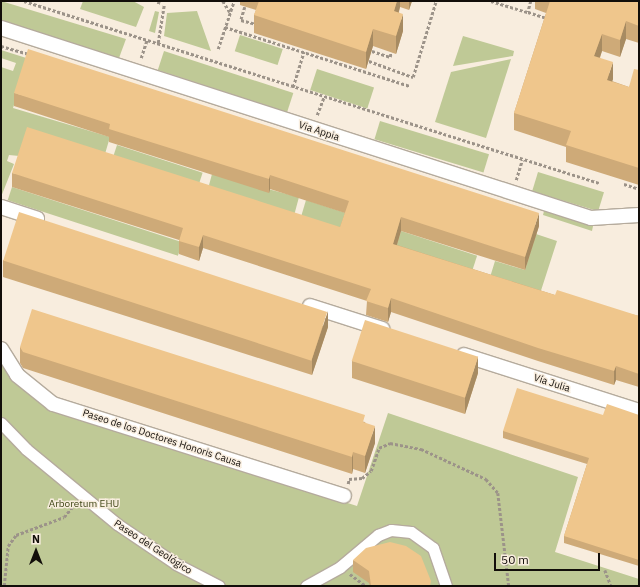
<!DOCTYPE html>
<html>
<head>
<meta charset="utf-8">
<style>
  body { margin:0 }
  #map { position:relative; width:640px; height:587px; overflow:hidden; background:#f8edde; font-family:"IBM Plex Sans",sans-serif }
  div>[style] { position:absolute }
  .green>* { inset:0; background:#bfc996; transform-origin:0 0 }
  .path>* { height:2.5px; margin-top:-1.25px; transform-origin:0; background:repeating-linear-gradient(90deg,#9c9389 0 3px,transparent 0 5px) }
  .roads { filter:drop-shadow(1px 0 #b5ab9d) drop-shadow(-1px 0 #b5ab9d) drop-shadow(0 1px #b5ab9d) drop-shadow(0 -1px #b5ab9d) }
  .pedestrian>* { height:11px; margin:-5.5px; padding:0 5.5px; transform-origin:5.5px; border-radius:5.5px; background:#fff }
  .minor>* { height:14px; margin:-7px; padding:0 7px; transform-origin:7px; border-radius:7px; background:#fff }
  .wall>* { inset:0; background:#ceaa78 }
  .shaded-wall>* { inset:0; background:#a78b62 }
  .building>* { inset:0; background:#efc68c; transform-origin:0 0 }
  span { translate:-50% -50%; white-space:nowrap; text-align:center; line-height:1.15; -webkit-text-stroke:3px #f8edde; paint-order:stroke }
  .street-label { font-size:10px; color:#120e0a }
  .park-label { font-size:10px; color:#414818 }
  .frame { position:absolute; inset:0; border:2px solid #120e0a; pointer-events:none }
  .north { position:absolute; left:16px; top:531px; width:40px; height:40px; -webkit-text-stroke:3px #f8edde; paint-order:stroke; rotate:0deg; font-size:11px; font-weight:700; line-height:16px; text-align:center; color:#120e0a }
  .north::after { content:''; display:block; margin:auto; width:14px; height:18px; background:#120e0a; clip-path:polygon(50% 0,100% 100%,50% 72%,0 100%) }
  .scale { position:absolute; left:494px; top:553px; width:106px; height:18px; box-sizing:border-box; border:2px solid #120e0a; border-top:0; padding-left:5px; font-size:12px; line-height:14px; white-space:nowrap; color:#120e0a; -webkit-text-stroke:3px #f8edde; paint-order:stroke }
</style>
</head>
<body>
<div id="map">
  <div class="green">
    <i style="clip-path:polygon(1px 1px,126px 39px,119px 58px,1px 20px)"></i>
    <i style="clip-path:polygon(83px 1px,133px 1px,144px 7px,136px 27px,80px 9px)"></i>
    <i style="clip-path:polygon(155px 11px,159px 12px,155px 33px,149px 31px)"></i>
    <i style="clip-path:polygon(197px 11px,198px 14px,211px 51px,164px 36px,167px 13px)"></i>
    <i style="left:240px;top:35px;width:45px;height:17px;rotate:18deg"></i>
    <i style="clip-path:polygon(463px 36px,514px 51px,513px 56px,453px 66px)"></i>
    <i style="clip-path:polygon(1px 50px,58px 68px,28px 62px,13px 108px,110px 137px,102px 164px,9px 155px,7px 161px,14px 164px,1px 197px,1px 67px,13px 71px,16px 63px,1px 58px)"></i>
    <i style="left:164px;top:51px;width:136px;height:20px;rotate:18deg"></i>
    <i style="clip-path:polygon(511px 59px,486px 138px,435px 122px,451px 72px)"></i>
    <i style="left:317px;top:69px;width:60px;height:22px;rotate:18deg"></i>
    <i style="left:380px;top:121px;width:114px;height:19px;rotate:17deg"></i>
    <i style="left:117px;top:145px;width:90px;height:23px;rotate:18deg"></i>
    <i style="left:538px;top:172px;width:69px;height:20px;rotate:17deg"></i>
    <i style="left:212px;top:174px;width:90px;height:24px;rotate:15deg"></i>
    <i style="left:12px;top:187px;width:179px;height:14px;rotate:18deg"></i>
    <i style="clip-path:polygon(306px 200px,349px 214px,390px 237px,298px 227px)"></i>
    <i style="clip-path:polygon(544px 211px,593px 226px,592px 231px,543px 215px)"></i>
    <i style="left:401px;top:231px;width:80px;height:27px;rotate:18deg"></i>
    <i style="clip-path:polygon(536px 234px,557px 241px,537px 303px,487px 287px,495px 261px,525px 270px)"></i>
    <i style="clip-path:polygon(1px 361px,13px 381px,43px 406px,357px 506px,388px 413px,578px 477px,555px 552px,639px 579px,639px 586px,1px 586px)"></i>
  </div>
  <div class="path">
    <i style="left:24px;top:1px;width:603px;rotate:17.56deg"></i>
    <i style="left:223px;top:1px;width:13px;rotate:58deg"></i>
    <i style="left:491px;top:1px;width:39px;rotate:17deg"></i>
    <i style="left:531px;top:1px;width:11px;rotate:105deg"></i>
    <i style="left:528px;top:12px;width:20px;rotate:18deg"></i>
    <i style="left:158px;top:4px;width:3px;rotate:-72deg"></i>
    <i style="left:245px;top:7px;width:14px;rotate:107deg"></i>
    <i style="left:241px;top:20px;width:16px;rotate:15deg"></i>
    <i style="left:225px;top:27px;width:194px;rotate:17.7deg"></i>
    <i style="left:158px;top:43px;width:38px;rotate:-81deg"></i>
    <i style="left:1px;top:46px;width:29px;rotate:16deg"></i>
    <i style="left:218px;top:49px;width:51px;rotate:-71.6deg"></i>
    <i style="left:372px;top:51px;width:19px;rotate:18deg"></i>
    <i style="left:390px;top:57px;width:5px;rotate:-79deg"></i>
    <i style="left:141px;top:58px;width:19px;rotate:-72deg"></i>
    <i style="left:369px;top:61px;width:47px;rotate:20deg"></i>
    <i style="left:413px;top:77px;width:79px;rotate:-73.2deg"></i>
    <i style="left:293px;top:87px;width:37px;rotate:-73deg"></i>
    <i style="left:317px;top:115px;width:19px;rotate:-69deg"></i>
    <i style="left:516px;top:180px;width:21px;rotate:-73deg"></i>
    <i style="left:624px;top:184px;width:16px;rotate:18deg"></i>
    <i style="left:348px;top:484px;width:5px;rotate:-79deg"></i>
    <i style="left:349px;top:479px;width:13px;rotate:-4deg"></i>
    <i style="left:362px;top:478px;width:11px;rotate:-38deg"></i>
    <i style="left:371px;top:471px;width:24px;rotate:-71deg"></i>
    <i style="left:379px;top:448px;width:12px;rotate:-24deg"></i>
    <i style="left:390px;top:443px;width:32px;rotate:11deg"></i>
    <i style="left:421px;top:449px;width:72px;rotate:24.8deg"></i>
    <i style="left:486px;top:479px;width:18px;rotate:49deg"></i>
    <i style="left:498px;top:493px;width:94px;rotate:83.3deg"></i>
    <i style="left:605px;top:570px;width:17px;rotate:69deg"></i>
    <i style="left:350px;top:574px;width:20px;rotate:37deg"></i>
    <i style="left:4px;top:586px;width:40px;rotate:-84.3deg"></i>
    <i style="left:8px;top:546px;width:14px;rotate:-54deg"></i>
    <i style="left:16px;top:535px;width:51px;rotate:-20.6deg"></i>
    <i style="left:64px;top:517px;width:17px;rotate:-50deg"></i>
  </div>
  <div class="roads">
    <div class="pedestrian">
      <i style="left:1px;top:423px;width:36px;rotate:46deg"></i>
      <i style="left:26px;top:449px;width:118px;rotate:39.5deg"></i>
      <i style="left:117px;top:524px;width:71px;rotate:34.1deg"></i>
      <i style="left:176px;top:564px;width:48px;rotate:27.1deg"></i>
      <i style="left:306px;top:586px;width:39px;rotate:-29deg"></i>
      <i style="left:340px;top:567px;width:50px;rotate:-40.1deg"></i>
      <i style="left:378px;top:535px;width:14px;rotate:-21deg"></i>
      <i style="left:391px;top:530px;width:20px;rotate:6deg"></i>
      <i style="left:411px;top:532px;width:27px;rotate:36deg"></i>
      <i style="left:433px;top:548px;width:40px;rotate:71.1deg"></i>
    </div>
    <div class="minor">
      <i style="left:1px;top:28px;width:620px;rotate:17.85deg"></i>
      <i style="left:591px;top:218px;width:48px;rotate:-3.6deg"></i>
      <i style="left:1px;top:207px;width:38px;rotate:18deg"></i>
      <i style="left:310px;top:306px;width:76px;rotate:17.7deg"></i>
      <i style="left:1px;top:349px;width:31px;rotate:58deg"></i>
      <i style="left:17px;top:375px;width:46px;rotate:38.9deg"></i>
      <i style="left:53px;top:404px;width:305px;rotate:17.5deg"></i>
      <i style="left:464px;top:355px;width:184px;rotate:17.7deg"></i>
    </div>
  </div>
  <div class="wall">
    <i style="clip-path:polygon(240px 1px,412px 1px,409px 10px,400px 7px,399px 12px,403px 31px,396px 54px,373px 46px,366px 69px,254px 33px,254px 15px,256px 10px,240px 5px)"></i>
    <i style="clip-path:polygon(535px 1px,639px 1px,639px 43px,626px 39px,620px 57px,602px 51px,600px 58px,613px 79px,612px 81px,629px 87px,639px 70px,639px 185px,566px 162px,566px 147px,514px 130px,514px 113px,546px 13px,535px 9px)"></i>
    <i style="clip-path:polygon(14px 93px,539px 226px,525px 270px,401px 231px,397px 245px,555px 295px,639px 316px,639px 387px,616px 380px,614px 385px,538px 361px,391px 312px,388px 322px,366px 315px,367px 301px,203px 248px,199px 261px,179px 254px,179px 240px,12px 187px,12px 173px,340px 227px,345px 213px,270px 189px,269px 193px,109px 142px,109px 137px,14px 106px)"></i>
    <i style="clip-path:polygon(3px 260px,328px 327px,312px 375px,3px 277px)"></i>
    <i style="clip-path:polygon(20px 347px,365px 422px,375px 443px,365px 473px,353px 469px,352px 474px,23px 368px,20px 363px)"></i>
    <i style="clip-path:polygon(352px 361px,478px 373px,465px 414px,352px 378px)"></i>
    <i style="clip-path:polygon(603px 415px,639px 415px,639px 566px,564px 543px,564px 536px,587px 464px,503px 438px,503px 431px)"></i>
    <i style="clip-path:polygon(353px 560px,431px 586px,370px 586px,369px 583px,353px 572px)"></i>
  </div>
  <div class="shaded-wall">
    <i style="clip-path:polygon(397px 1px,400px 1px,400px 7px,394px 28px,394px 11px)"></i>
    <i style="clip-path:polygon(409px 1px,412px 1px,409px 10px)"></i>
    <i style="clip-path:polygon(403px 14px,403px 31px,396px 54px,396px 36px)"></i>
    <i style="clip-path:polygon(626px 21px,626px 39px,620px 57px,620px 40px)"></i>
    <i style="clip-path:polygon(373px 29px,373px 46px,366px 69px,366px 52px)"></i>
    <i style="clip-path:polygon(602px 34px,602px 51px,594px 73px,594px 56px)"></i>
    <i style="clip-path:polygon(613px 62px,613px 79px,607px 97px,607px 80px)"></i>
    <i style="clip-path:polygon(270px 175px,270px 189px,269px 193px,269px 179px)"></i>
    <i style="clip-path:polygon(539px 213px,539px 226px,525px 270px,525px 257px)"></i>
    <i style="clip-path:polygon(401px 217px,401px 231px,393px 257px,393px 244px)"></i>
    <i style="clip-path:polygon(203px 235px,203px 248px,199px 261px,199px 247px)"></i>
    <i style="clip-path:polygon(391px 298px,391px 312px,388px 322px,388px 308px)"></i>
    <i style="clip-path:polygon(328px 311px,328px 327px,312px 375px,312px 359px)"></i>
    <i style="clip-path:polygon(478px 356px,478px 373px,465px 414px,465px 398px)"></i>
    <i style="clip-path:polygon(616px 366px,616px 380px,614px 385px,614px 371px)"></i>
    <i style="clip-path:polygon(375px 426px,375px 443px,365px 473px,365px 456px)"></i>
    <i style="clip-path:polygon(353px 452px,353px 469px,352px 474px,352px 457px)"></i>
  </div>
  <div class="building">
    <i style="clip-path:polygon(259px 1px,397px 1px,394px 11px,403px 14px,396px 36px,373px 29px,366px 52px,254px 15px)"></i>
    <i style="clip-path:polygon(550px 1px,639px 1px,639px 26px,626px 21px,620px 40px,602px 34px,594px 56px,613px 62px,607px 80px,629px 87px,634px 69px,639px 70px,639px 168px,566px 145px,571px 131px,514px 113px)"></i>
    <i style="clip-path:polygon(28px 49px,539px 213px,525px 257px,401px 217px,393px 244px,555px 295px,557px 290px,639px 316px,639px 374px,616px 366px,614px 371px,538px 348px,391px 298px,388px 308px,366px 301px,371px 289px,203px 235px,199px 247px,179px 241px,183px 228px,12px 173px,27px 127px,340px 227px,349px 201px,270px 175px,269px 179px,109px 129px,110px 124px,14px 93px)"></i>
    <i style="left:19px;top:212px;width:324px;height:51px;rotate:18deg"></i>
    <i style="clip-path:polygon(32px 309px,365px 415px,363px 422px,375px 426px,365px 456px,353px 452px,352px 457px,23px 352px,20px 347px)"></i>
    <i style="left:365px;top:320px;width:119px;height:43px;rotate:18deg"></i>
    <i style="clip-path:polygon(517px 388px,603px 415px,607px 404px,639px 415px,639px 560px,564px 536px,589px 458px,503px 431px)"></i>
    <i style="clip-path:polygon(390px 542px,406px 546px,421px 556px,431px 581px,430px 586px,371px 586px,369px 571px,353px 560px,366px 548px)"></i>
  </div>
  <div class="street-label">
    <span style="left:319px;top:131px;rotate:18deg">Via Appia</span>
    <span style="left:552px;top:383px;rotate:18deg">Vía Julia</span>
    <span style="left:162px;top:438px;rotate:18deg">Paseo de los Doctores Honoris Causa</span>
    <span style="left:153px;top:547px;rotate:33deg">Paseo del Geológico</span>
  </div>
  <div class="park-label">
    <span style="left:84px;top:504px">Arboretum EHU</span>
  </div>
  <div class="frame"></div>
  <div class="north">N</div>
  <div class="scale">50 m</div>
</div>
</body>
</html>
